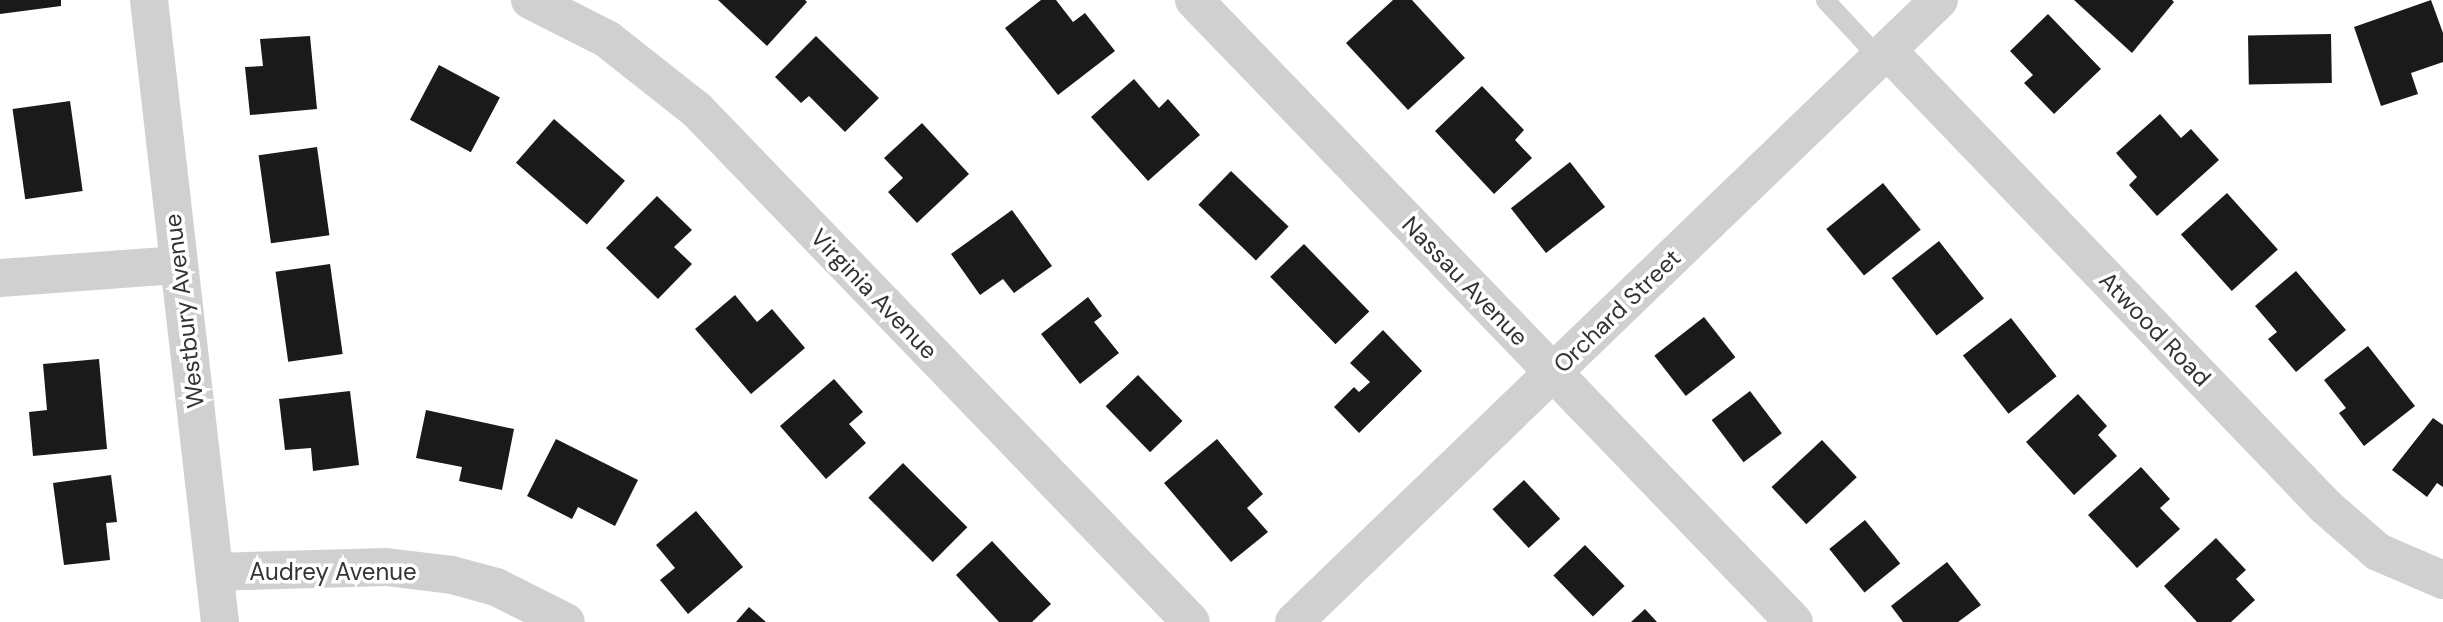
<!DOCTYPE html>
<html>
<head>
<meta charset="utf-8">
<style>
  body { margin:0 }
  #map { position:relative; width:2443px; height:622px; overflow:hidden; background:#fff; font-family:"DM Sans",sans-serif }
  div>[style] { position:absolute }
  .building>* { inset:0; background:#1a1a1a; transform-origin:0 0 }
  .service>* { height:19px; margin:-9.5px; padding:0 9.5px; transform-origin:9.5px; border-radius:9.5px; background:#d0d0d0 }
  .minor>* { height:38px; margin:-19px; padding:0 19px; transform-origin:19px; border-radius:19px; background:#d0d0d0 }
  span { translate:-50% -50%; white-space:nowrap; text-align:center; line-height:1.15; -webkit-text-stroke:7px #fff; paint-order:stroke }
  .street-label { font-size:24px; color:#333 }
</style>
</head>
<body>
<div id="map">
  <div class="building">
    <i style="clip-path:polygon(0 0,61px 0,61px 6px,0 14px)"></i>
    <i style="clip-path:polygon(718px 0,805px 0,807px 2px,767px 46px)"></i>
    <i style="clip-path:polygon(1041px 0,1056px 0,1073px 22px,1085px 13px,1115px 51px,1058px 95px,1005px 28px)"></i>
    <i style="clip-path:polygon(1393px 0,1412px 0,1465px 58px,1408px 110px,1346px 43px)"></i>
    <i style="clip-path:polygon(2074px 0,2172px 0,2174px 2px,2132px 53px)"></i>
    <i style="clip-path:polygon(2431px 0,2443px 33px,2443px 62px,2411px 73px,2418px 94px,2381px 106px,2354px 27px)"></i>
    <i style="clip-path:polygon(2048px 14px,2101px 69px,2054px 114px,2024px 83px,2033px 75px,2010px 51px)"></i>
    <i style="left:2331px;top:34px;width:49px;height:83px;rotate:89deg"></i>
    <i style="clip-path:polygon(310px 36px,317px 109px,250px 115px,245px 67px,263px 66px,260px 39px)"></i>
    <i style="clip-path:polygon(816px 36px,879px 98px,845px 132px,809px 96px,801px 103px,775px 77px)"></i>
    <i style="left:439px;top:65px;width:69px;height:62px;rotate:28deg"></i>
    <i style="clip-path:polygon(1134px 79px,1159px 108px,1168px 99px,1200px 135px,1148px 181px,1091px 117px)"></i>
    <i style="clip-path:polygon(1482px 86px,1524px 130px,1515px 140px,1532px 158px,1494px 194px,1435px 131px)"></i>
    <i style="left:70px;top:101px;width:91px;height:58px;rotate:82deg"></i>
    <i style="clip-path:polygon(2160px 114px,2181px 138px,2191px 129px,2219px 160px,2157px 216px,2129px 185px,2137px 177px,2116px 153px)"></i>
    <i style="left:554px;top:119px;width:94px;height:58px;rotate:41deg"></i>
    <i style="clip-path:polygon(922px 123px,969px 174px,917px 223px,888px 192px,903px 178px,884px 158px)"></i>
    <i style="left:317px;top:147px;width:89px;height:59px;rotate:82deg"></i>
    <i style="left:1570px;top:162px;width:57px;height:75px;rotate:52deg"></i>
    <i style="left:1231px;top:171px;width:80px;height:47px;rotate:44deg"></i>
    <i style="left:1883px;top:183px;width:60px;height:73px;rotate:51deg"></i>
    <i style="left:2227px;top:193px;width:76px;height:62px;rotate:48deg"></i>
    <i style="clip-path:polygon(657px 196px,692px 230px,674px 247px,692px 264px,658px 299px,606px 248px)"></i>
    <i style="clip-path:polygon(1012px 210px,1052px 266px,1014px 293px,1003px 279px,980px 295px,951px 254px)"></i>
    <i style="left:1939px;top:241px;width:73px;height:60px;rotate:52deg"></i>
    <i style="left:1304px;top:244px;width:94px;height:47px;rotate:46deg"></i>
    <i style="left:330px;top:264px;width:91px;height:55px;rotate:82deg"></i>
    <i style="clip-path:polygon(2296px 271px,2346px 330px,2296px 372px,2268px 339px,2277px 332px,2255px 306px)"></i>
    <i style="clip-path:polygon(735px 295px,757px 322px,772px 309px,805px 348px,751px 394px,695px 329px)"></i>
    <i style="clip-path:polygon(1088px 297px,1102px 316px,1094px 322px,1119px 353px,1080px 384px,1041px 334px)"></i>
    <i style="left:1704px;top:317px;width:51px;height:63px;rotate:52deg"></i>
    <i style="left:2011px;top:318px;width:74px;height:61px;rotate:52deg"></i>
    <i style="clip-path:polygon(1383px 330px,1422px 371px,1359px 433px,1334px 407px,1354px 387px,1359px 392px,1370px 382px,1350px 363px)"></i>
    <i style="clip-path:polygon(2368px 346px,2415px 406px,2364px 446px,2339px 413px,2346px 408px,2324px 380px)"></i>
    <i style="clip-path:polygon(99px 359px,107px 449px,33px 456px,29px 412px,47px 410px,43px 364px)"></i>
    <i style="left:1138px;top:375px;width:64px;height:45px;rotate:46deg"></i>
    <i style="clip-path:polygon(834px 379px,863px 412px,849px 424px,866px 443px,826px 479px,780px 426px)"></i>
    <i style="clip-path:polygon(350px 391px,359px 465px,313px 471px,311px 448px,285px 450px,279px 399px)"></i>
    <i style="left:1750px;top:391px;width:53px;height:48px;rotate:53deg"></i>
    <i style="clip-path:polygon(2078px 394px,2107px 426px,2098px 435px,2117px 456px,2074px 495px,2026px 442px)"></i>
    <i style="clip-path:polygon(426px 410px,514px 429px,502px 490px,459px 481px,462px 467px,416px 458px)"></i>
    <i style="clip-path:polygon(2433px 418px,2443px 425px,2443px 487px,2437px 483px,2427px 497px,2392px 470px)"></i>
    <i style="clip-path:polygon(556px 439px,638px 480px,615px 526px,578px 507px,572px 519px,527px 496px)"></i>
    <i style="clip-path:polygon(1217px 439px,1263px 494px,1247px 508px,1268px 532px,1231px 562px,1164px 483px)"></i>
    <i style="left:1822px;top:440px;width:51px;height:69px;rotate:47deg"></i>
    <i style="left:903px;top:463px;width:91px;height:49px;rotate:45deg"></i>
    <i style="clip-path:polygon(2141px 467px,2170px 499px,2160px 508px,2180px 529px,2137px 568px,2088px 515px)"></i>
    <i style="clip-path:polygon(111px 475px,117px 522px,106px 523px,110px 560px,64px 565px,53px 483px)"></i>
    <i style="left:1524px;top:480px;width:53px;height:43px;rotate:47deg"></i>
    <i style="clip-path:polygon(696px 511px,743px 567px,688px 614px,660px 580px,675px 568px,656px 545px)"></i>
    <i style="left:1865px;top:520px;width:56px;height:46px;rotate:51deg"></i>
    <i style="clip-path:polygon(2216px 538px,2246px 570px,2236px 579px,2255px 600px,2231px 622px,2197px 622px,2164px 586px)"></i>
    <i style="clip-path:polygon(992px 541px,1051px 604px,1032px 622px,999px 622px,956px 575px)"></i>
    <i style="left:1585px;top:545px;width:57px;height:44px;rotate:46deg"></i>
    <i style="clip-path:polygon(1947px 562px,1981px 605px,1958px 622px,1903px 622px,1891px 606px)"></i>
    <i style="clip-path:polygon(749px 607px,766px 622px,736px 622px)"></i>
    <i style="clip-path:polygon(1645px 609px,1657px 622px,1631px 622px)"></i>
  </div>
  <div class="service">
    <i style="left:1825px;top:0;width:79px;rotate:47deg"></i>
  </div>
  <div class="minor">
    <i style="left:149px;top:0;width:626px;rotate:83.49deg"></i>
    <i style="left:530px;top:0;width:86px;rotate:26.9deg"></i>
    <i style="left:607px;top:39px;width:115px;rotate:38.3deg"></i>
    <i style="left:697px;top:110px;width:711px;rotate:46.03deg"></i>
    <i style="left:1194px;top:0;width:864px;rotate:46.03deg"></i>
    <i style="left:1887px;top:50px;width:632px;rotate:46.15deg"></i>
    <i style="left:2325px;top:506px;width:70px;rotate:41deg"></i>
    <i style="left:2378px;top:552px;width:71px;rotate:23.3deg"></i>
    <i style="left:0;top:278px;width:179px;rotate:-4.2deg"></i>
    <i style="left:215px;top:572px;width:171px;rotate:-1.7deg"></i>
    <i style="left:386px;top:567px;width:66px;rotate:6.9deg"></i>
    <i style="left:452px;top:575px;width:46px;rotate:15.3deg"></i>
    <i style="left:496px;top:587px;width:78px;rotate:26.6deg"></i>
    <i style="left:1294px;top:622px;width:896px;rotate:-43.96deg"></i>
  </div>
  <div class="street-label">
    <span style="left:1465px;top:281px;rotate:46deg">Nassau Avenue</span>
    <span style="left:874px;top:294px;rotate:46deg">Virginia Avenue</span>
    <span style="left:184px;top:311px;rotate:-97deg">Westbury Avenue</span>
    <span style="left:1617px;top:311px;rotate:-44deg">Orchard Street</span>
    <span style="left:2155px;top:329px;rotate:46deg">Atwood Road</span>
    <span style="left:333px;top:572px">Audrey Avenue</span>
  </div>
</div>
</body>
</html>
